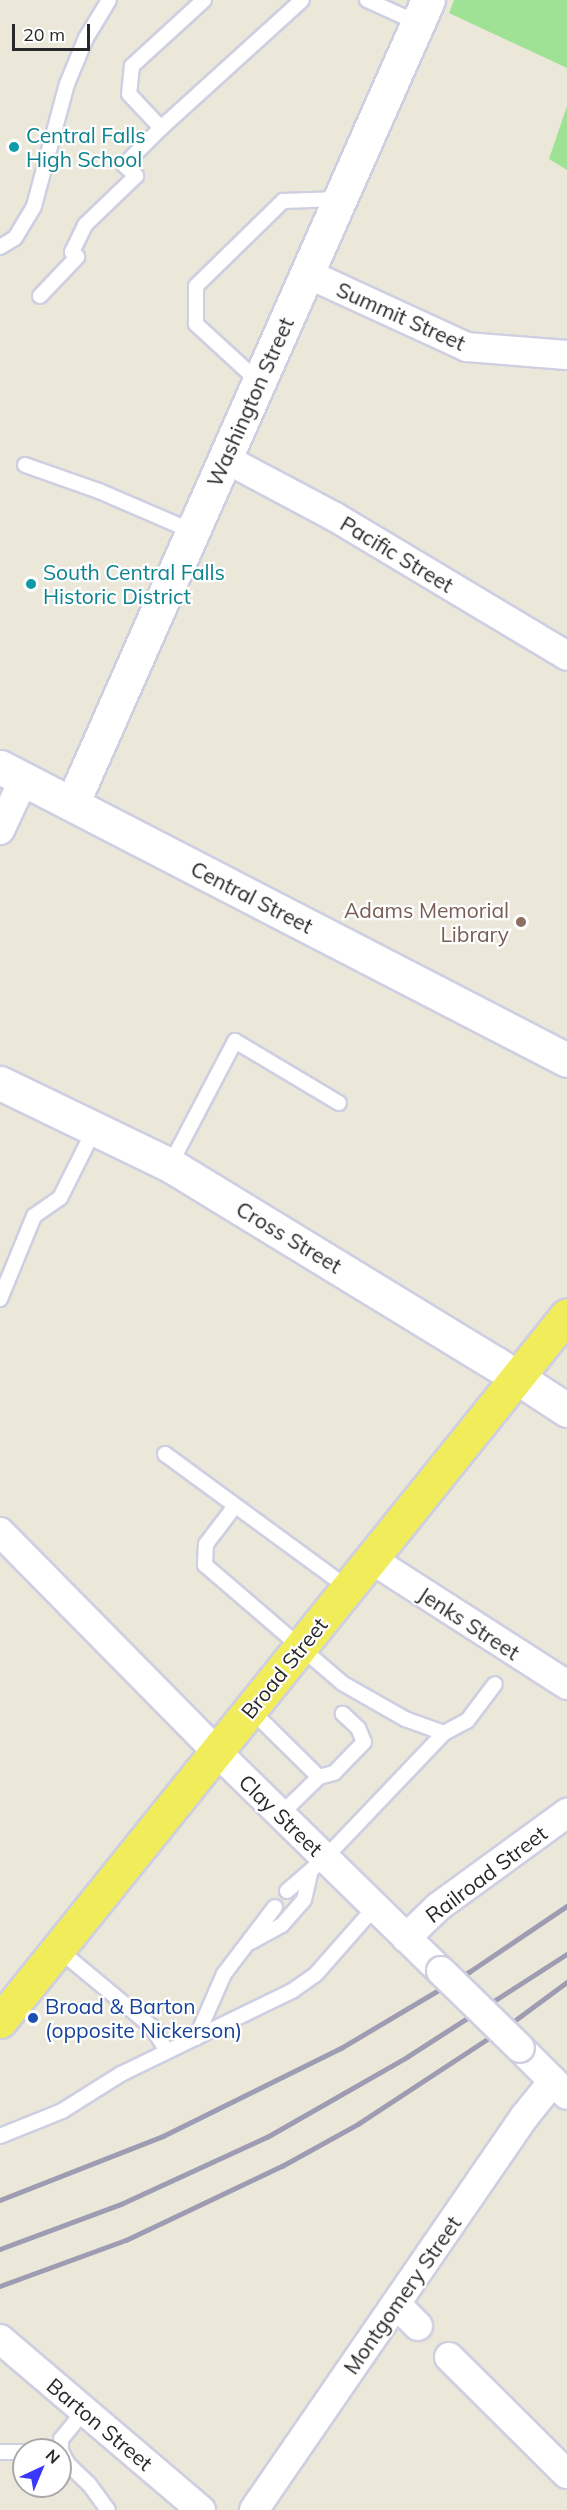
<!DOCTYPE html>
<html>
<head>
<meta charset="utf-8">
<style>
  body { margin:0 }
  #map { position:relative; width:567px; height:2510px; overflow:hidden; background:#ebe7d9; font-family:Mulish,sans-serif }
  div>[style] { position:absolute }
  .green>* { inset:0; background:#a0e295 }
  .roads { filter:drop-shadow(2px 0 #cfcfe2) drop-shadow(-2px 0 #cfcfe2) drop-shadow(0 2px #cfcfe2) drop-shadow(0 -2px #cfcfe2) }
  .lane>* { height:14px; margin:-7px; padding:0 7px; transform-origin:7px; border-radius:7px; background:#fff }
  .street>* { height:28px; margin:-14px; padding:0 14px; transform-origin:14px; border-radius:14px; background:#fff }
  .secondary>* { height:33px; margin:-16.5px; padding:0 16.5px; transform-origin:16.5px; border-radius:16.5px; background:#fff }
  .primary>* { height:33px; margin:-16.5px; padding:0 16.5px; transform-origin:16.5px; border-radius:16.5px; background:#f1ec59 }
  .rail>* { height:4.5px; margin:-2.25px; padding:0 2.25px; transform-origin:2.25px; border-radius:2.25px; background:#9e9cb3 }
  .bridges { filter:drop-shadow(2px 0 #cfcfe2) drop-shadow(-2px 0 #cfcfe2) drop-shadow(0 2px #cfcfe2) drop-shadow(0 -2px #cfcfe2) }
  .street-bridge>* { height:28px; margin:-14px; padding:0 14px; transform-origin:14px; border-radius:14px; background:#fff }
  .dots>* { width:16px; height:16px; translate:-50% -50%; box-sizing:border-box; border:3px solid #fff; border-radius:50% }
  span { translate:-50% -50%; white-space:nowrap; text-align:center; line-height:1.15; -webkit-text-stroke:4.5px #fff; paint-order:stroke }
  .culture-label { font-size:21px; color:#0d838f }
  .left { translate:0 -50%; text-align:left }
  .street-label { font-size:21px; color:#282828 }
  .education-label { font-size:21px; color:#785e54 }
  .right { translate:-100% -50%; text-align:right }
  .transit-label { font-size:21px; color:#164399 }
  .north { position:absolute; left:12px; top:2438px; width:60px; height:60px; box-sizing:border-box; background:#fff; border:2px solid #a9a9a9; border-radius:50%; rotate:44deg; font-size:16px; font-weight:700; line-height:24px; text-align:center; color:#282828 }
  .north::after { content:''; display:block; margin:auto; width:21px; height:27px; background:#3a37fa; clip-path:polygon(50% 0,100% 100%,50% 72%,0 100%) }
  .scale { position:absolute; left:12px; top:24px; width:78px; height:27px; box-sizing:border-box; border:3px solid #282828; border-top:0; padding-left:8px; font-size:18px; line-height:21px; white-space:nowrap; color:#282828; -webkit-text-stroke:4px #fff; paint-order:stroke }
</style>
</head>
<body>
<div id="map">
  <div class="green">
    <i style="clip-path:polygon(454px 0,567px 0,567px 68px,449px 13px)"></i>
    <i style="clip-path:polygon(567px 106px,567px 170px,549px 159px)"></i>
  </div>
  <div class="roads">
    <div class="lane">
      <i style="left:204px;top:0;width:98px;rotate:137.5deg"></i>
      <i style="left:132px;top:66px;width:28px;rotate:96deg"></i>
      <i style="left:129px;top:94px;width:47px;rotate:46.7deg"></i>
      <i style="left:161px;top:128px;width:190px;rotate:-42.2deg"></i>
      <i style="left:367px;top:0;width:56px;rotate:24.3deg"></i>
      <i style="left:0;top:247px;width:17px;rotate:-31deg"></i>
      <i style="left:15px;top:238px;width:37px;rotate:-59deg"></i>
      <i style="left:34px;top:206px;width:126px;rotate:-74.9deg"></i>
      <i style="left:67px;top:84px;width:50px;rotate:-67.6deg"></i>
      <i style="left:86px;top:38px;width:44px;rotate:-58.8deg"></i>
      <i style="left:40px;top:296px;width:54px;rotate:-46.5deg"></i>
      <i style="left:77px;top:257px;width:7px;rotate:-135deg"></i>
      <i style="left:72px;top:252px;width:30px;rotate:-64deg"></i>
      <i style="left:85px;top:225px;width:71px;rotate:-43.9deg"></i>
      <i style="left:136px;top:176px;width:16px;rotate:-137deg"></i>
      <i style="left:124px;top:165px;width:52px;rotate:-45deg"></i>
      <i style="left:259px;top:382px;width:86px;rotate:-137.4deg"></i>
      <i style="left:196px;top:324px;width:38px;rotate:-90deg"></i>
      <i style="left:196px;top:286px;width:122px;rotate:-44.3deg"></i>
      <i style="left:283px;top:201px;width:56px;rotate:-2deg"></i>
      <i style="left:25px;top:465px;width:78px;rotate:19.4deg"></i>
      <i style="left:99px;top:491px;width:101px;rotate:23.3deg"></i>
      <i style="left:170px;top:1165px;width:140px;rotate:-62.3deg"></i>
      <i style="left:235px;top:1041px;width:121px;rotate:30.8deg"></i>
      <i style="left:0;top:1299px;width:90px;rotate:-67.7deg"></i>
      <i style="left:34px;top:1216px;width:32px;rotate:-35deg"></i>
      <i style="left:60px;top:1198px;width:78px;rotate:-63.4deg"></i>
      <i style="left:165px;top:1454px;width:227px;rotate:36.2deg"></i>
      <i style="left:235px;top:1506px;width:48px;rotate:127.3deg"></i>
      <i style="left:206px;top:1544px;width:21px;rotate:93deg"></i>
      <i style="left:205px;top:1565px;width:181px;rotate:40.7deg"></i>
      <i style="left:342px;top:1683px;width:73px;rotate:29.7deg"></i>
      <i style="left:405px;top:1719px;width:41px;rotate:19.7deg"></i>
      <i style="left:444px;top:1733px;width:26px;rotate:-28deg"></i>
      <i style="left:467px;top:1721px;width:46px;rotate:-52.9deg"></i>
      <i style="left:251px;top:1710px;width:95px;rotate:44.6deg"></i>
      <i style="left:319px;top:1777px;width:53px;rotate:135.8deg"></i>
      <i style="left:319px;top:1777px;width:16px;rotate:-15deg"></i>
      <i style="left:334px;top:1773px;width:43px;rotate:-45.9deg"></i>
      <i style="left:364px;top:1742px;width:15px;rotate:-113deg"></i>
      <i style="left:358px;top:1728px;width:21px;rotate:-137deg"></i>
      <i style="left:287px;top:1891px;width:50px;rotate:-41deg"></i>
      <i style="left:325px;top:1858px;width:173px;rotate:-46.4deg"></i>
      <i style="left:251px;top:1942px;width:35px;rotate:-29deg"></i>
      <i style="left:282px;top:1925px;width:33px;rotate:-49deg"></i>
      <i style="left:304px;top:1900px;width:28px;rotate:-77deg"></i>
      <i style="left:58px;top:1949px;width:122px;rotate:39.7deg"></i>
      <i style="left:152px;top:2027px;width:28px;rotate:58deg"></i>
      <i style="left:196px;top:2038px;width:70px;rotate:-66.4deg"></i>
      <i style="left:224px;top:1974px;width:84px;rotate:-52.7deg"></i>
      <i style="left:0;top:2136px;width:67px;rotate:-22deg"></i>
      <i style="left:62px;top:2111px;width:70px;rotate:-32.1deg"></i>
      <i style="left:121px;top:2074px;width:190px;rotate:-25.9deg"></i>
      <i style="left:292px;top:1991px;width:29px;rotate:-35deg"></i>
      <i style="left:316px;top:1974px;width:89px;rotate:-48.6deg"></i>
      <i style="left:84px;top:2411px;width:36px;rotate:129deg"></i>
      <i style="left:61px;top:2439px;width:12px;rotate:90deg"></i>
      <i style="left:61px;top:2451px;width:15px;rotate:62deg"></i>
      <i style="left:68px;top:2464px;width:29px;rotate:44deg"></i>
      <i style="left:89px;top:2484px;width:32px;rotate:54deg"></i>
      <i style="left:0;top:2452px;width:24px"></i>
    </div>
    <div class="street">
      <i style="left:308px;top:274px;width:175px;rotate:24.7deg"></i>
      <i style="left:467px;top:347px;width:100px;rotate:4.6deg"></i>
      <i style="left:224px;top:458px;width:126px;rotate:28deg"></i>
      <i style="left:335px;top:517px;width:270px;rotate:30.9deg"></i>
      <i style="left:0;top:830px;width:56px;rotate:-64.8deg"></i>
      <i style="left:0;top:1532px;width:309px;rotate:45.4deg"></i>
      <i style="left:217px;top:1752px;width:313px;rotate:44.4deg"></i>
      <i style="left:371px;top:1559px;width:233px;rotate:32.7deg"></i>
      <i style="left:406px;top:1938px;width:45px;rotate:-44.1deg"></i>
      <i style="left:438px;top:1907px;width:160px;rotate:-36.1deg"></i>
      <i style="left:520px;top:2048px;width:66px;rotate:45deg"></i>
      <i style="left:396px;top:2304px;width:31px;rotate:45deg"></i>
      <i style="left:0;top:2339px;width:264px;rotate:40.4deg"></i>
      <i style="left:449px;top:2357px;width:166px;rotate:44.8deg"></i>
      <i style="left:254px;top:2510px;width:478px;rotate:-55.5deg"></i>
      <i style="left:525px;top:2116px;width:45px;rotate:-51.3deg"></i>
    </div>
    <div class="secondary">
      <i style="left:0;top:767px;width:638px;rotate:27.33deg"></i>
      <i style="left:72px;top:804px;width:879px;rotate:-66.12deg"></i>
      <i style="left:0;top:1083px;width:189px;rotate:25.8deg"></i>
      <i style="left:170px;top:1165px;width:381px;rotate:31.4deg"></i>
      <i style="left:495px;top:1363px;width:86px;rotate:33.1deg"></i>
    </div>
    <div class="primary">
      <i style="left:0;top:2021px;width:905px;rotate:-51.23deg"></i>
    </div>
  </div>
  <div class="rail">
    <i style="left:0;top:2200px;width:175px;rotate:-21.4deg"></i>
    <i style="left:163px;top:2136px;width:199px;rotate:-26.3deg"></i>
    <i style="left:341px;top:2048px;width:149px;rotate:-30.7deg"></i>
    <i style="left:469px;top:1972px;width:118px;rotate:-34deg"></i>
    <i style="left:0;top:2249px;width:129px;rotate:-20.4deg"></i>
    <i style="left:121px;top:2204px;width:161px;rotate:-24.7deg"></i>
    <i style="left:267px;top:2137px;width:161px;rotate:-29.7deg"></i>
    <i style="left:407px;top:2057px;width:190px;rotate:-32.8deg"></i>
    <i style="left:0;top:2286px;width:134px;rotate:-20.1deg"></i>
    <i style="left:126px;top:2240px;width:173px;rotate:-25.4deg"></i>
    <i style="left:282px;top:2166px;width:87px;rotate:-28.9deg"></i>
    <i style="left:358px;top:2124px;width:182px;rotate:-33.3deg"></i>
    <i style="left:510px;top:2024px;width:71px;rotate:-36.4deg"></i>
  </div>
  <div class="bridges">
    <div class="street-bridge">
      <i style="left:441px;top:1971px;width:110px;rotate:44.3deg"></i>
    </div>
  </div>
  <div class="dots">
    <i style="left:14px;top:147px;background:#0f9aa8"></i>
    <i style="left:31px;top:584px;background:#0f9aa8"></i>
    <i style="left:521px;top:922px;background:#8d6e63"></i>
    <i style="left:33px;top:2018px;background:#1a4fb4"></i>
  </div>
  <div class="culture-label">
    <span class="left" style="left:26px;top:147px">Central Falls<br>High School</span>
    <span class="left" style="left:43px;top:584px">South Central Falls<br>Historic District</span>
  </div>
  <div class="street-label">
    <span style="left:401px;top:316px;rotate:24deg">Summit Street</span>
    <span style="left:250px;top:402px;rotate:-66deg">Washington Street</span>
    <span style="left:397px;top:554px;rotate:31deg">Pacific Street</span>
    <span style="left:252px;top:897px;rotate:27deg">Central Street</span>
    <span style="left:289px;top:1237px;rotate:31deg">Cross Street</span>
    <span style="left:469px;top:1623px;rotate:33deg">Jenks Street</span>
    <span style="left:284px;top:1668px;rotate:-51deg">Broad Street</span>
    <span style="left:281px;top:1815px;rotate:44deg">Clay Street</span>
    <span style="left:486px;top:1874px;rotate:-37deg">Railroad Street</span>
    <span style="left:402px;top:2295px;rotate:-55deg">Montgomery Street</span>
    <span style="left:100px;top:2424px;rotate:40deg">Barton Street</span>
  </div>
  <div class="education-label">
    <span class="right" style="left:509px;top:922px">Adams Memorial<br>Library</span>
  </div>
  <div class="transit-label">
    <span class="left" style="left:45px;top:2018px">Broad &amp; Barton<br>(opposite Nickerson)</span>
  </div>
  <div class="north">N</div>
  <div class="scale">20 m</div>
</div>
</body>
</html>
